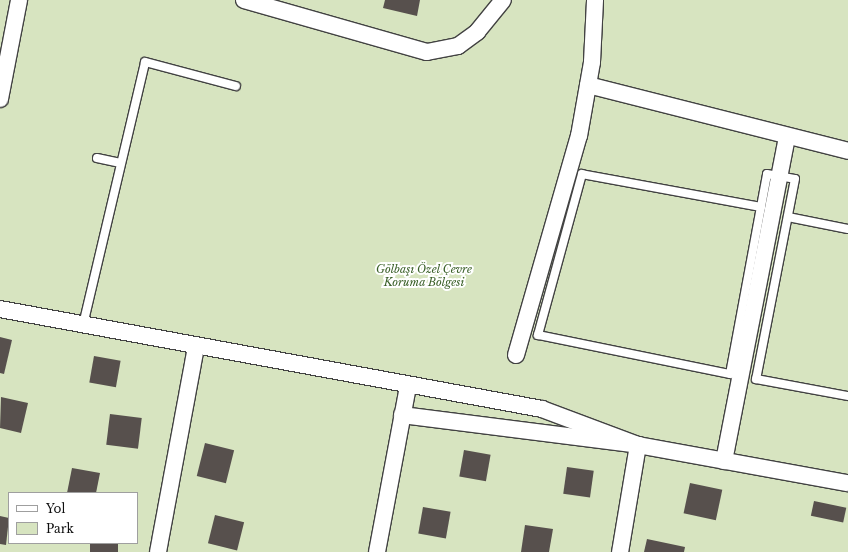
<!DOCTYPE html>
<html>
<head>
<meta charset="utf-8">
<style>
  body { margin:0 }
  #map { position:relative; width:848px; height:552px; overflow:hidden; background:#fdfaf3; font-family:"Libre Baskerville",serif }
  div>[style] { position:absolute }
  .green>* { inset:0; background:#d7e4c0 }
  .building>* { inset:0; background:#57504d; transform-origin:0 0 }
  .roads { filter:drop-shadow(1px 0 #424242) drop-shadow(-1px 0 #424242) drop-shadow(0 1px #424242) drop-shadow(0 -1px #424242) }
  .service>* { height:8px; margin:-4px; padding:0 4px; transform-origin:4px; border-radius:4px; background:#fff }
  .minor>* { height:16px; margin:-8px; padding:0 8px; transform-origin:8px; border-radius:8px; background:#fff }
  span { translate:-50% -50%; white-space:nowrap; text-align:center; line-height:1.15; -webkit-text-stroke:4px #fff; paint-order:stroke }
  .park-label { font-size:11px; color:#395f27; font-style:italic }
  .legend { position:absolute; left:8px; top:492px; width:130px; height:52px; box-sizing:border-box; background:#fff; border:1px solid #9f9f9f; margin:0; padding:5px 7px; list-style:none; font-size:12px; color:#0f0f0f }
  .legend li { display:flex; align-items:center; gap:8px; height:20px }
  .legend b { width:20px; border:1px solid #9f9f9f }
</style>
</head>
<body>
<div id="map">
  <div class="green">
    <i style="clip-path:polygon(evenodd,0 0,848px 0,848px 552px,0 552px,0 0,9px 493px,137px 493px,137px 543px,9px 543px,9px 493px)"></i>
  </div>
  <div class="building">
    <i style="clip-path:polygon(385px 0,420px 0,417px 16px,383px 8px)"></i>
    <i style="clip-path:polygon(0 337px,12px 340px,4px 374px,0 373px)"></i>
    <i style="left:94px;top:356px;width:27px;height:27px;rotate:10deg"></i>
    <i style="clip-path:polygon(1px 397px,28px 403px,21px 433px,0 428px)"></i>
    <i style="left:110px;top:414px;width:32px;height:31px;rotate:7deg"></i>
    <i style="left:205px;top:443px;width:30px;height:34px;rotate:14deg"></i>
    <i style="left:464px;top:450px;width:27px;height:27px;rotate:10deg"></i>
    <i style="left:567px;top:467px;width:27px;height:27px;rotate:8deg"></i>
    <i style="clip-path:polygon(72px 468px,100px 473px,96px 493px,67px 493px)"></i>
    <i style="left:690px;top:483px;width:33px;height:31px;rotate:12deg"></i>
    <i style="left:814px;top:501px;width:33px;height:15px;rotate:12deg"></i>
    <i style="left:423px;top:507px;width:28px;height:27px;rotate:10deg"></i>
    <i style="left:215px;top:515px;width:30px;height:29px;rotate:14deg"></i>
    <i style="clip-path:polygon(0 516px,9px 518px,6px 545px,0 544px)"></i>
    <i style="clip-path:polygon(525px 525px,553px 529px,549px 552px,521px 552px)"></i>
    <i style="clip-path:polygon(647px 539px,685px 547px,684px 552px,644px 552px)"></i>
    <i style="left:90px;top:543px;width:28px;height:9px"></i>
  </div>
  <div class="roads">
    <div class="service">
      <i style="left:97px;top:158px;width:24px;rotate:12deg"></i>
      <i style="left:761px;top:207px;width:182px;rotate:-169.6deg"></i>
      <i style="left:582px;top:174px;width:167px;rotate:105.3deg"></i>
      <i style="left:538px;top:335px;width:196px;rotate:11.5deg"></i>
      <i style="left:730px;top:374px;width:203px;rotate:-79.5deg"></i>
      <i style="left:767px;top:174px;width:28px;rotate:10deg"></i>
      <i style="left:795px;top:179px;width:204px;rotate:101deg"></i>
      <i style="left:756px;top:379px;width:94px;rotate:10.5deg"></i>
      <i style="left:788px;top:217px;width:61px;rotate:11.3deg"></i>
      <i style="left:83px;top:325px;width:270px;rotate:-76.7deg"></i>
      <i style="left:145px;top:62px;width:94px;rotate:14.8deg"></i>
    </div>
    <div class="minor">
      <i style="left:244px;top:0;width:190px;rotate:15.9deg"></i>
      <i style="left:427px;top:52px;width:32px;rotate:-11deg"></i>
      <i style="left:458px;top:46px;width:24px;rotate:-36deg"></i>
      <i style="left:477px;top:32px;width:41px;rotate:-50.9deg"></i>
      <i style="left:588px;top:85px;width:268px;rotate:14.2deg"></i>
      <i style="left:0;top:99px;width:101px;rotate:-79.1deg"></i>
      <i style="left:0;top:309px;width:551px;rotate:10.45deg"></i>
      <i style="left:542px;top:409px;width:103px;rotate:20.6deg"></i>
      <i style="left:638px;top:445px;width:213px;rotate:10.3deg"></i>
      <i style="left:516px;top:355px;width:228px;rotate:-74deg"></i>
      <i style="left:579px;top:136px;width:75px;rotate:-80deg"></i>
      <i style="left:592px;top:62px;width:62px;rotate:-87.2deg"></i>
      <i style="left:402px;top:415px;width:238px;rotate:7.2deg"></i>
      <i style="left:638px;top:445px;width:109px;rotate:99.5deg"></i>
      <i style="left:724px;top:461px;width:330px;rotate:-79deg"></i>
      <i style="left:158px;top:552px;width:208px;rotate:-79.5deg"></i>
      <i style="left:377px;top:552px;width:168px;rotate:-79.4deg"></i>
    </div>
  </div>
  <div class="park-label">
    <span style="left:424px;top:276px">Gölbaşı Özel Çevre<br>Koruma Bölgesi</span>
  </div>
  <ul class="legend">
  <li><b style="height:5px;background:#fff"></b>Yol</li>
  <li><b style="height:11px;background:#d7e4c0"></b>Park</li>
  </ul>
</div>
</body>
</html>
